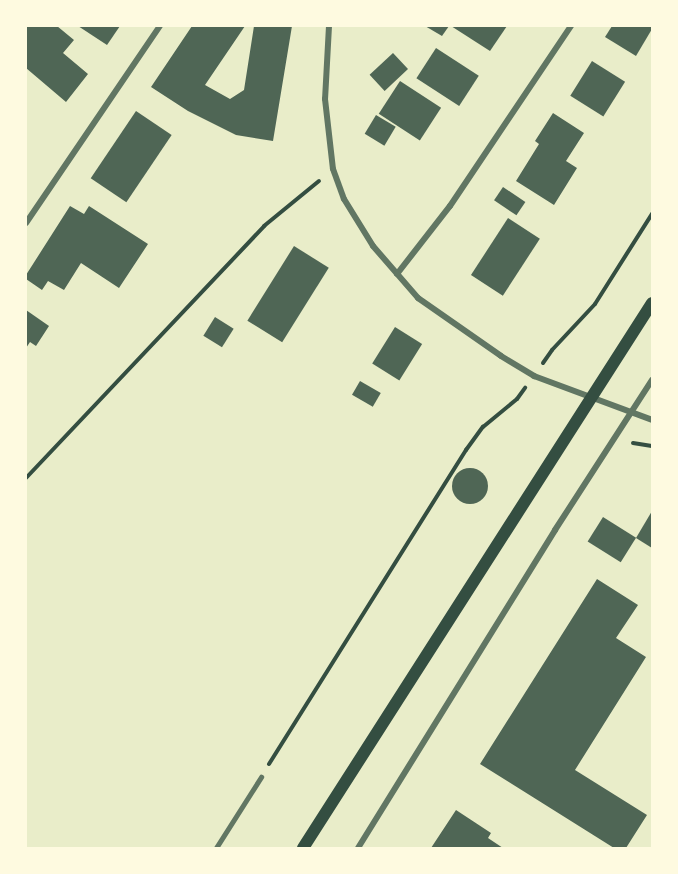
<!DOCTYPE html>
<html>
<head>
<meta charset="utf-8">
<style>
  body { margin:0 }
  #map { position:relative; width:678px; height:874px; overflow:hidden; background:#e9edc9; font-family:Signika,sans-serif }
  div>[style] { position:absolute }
  .building>* { inset:0; background:#4f6655; transform-origin:0 0 }
  .round { border-radius:50% }
  .path>* { height:4px; margin:-2px; padding:0 2px; transform-origin:2px; border-radius:2px; background:#344e41 }
  .service>* { height:4.5px; margin:-2.25px; padding:0 2.25px; transform-origin:2.25px; border-radius:2.25px; background:#617663 }
  .minor>* { height:6px; margin:-3px; padding:0 3px; transform-origin:3px; border-radius:3px; background:#617663 }
  .secondary>* { height:12px; margin:-6px; padding:0 6px; transform-origin:6px; border-radius:6px; background:#344e41 }
  span { translate:-50% -50%; white-space:nowrap; text-align:center; line-height:1.15; -webkit-text-stroke:4.5px #fefae0; paint-order:stroke }
  .frame { position:absolute; inset:0; border:27px solid #fefae0; pointer-events:none }
</style>
</head>
<body>
<div id="map">
  <div class="building">
    <i style="clip-path:polygon(26px 26px,57px 26px,74px 40px,63px 53px,88px 74px,66px 102px,26px 68px)"></i>
    <i style="clip-path:polygon(78px 26px,120px 26px,107px 45px)"></i>
    <i style="clip-path:polygon(192px 26px,245px 26px,205px 85px,230px 99px,244px 90px,254px 26px,292px 26px,273px 141px,236px 135px,188px 111px,151px 87px)"></i>
    <i style="clip-path:polygon(425px 26px,449px 26px,442px 36px)"></i>
    <i style="clip-path:polygon(451px 26px,507px 26px,490px 51px)"></i>
    <i style="clip-path:polygon(612px 26px,652px 26px,652px 29px,636px 56px,605px 37px)"></i>
    <i style="left:436px;top:48px;width:51px;height:36px;rotate:33deg"></i>
    <i style="left:393px;top:53px;width:22px;height:32px;rotate:47deg"></i>
    <i style="left:592px;top:61px;width:39px;height:41px;rotate:32deg"></i>
    <i style="left:400px;top:81px;width:49px;height:39px;rotate:33deg"></i>
    <i style="left:136px;top:111px;width:43px;height:81px;rotate:34deg"></i>
    <i style="clip-path:polygon(553px 113px,584px 133px,566px 161px,577px 168px,554px 205px,516px 181px,539px 144px,535px 141px)"></i>
    <i style="left:376px;top:115px;width:23px;height:22px;rotate:31deg"></i>
    <i style="left:503px;top:187px;width:27px;height:16px;rotate:34deg"></i>
    <i style="clip-path:polygon(70px 206px,84px 214px,89px 206px,148px 244px,119px 288px,81px 263px,64px 290px,48px 281px,42px 290px,26px 279px,26px 275px)"></i>
    <i style="left:508px;top:218px;width:38px;height:68px;rotate:33deg"></i>
    <i style="left:294px;top:246px;width:41px;height:88px;rotate:32deg"></i>
    <i style="clip-path:polygon(26px 310px,49px 326px,36px 346px,30px 342px,26px 348px)"></i>
    <i style="left:215px;top:317px;width:22px;height:22px;rotate:32deg"></i>
    <i style="left:395px;top:327px;width:32px;height:43px;rotate:32deg"></i>
    <i style="left:360px;top:381px;width:24px;height:16px;rotate:30deg"></i>
    <i class="round" style="left:452px;top:468px;width:36px;height:36px"></i>
    <i style="clip-path:polygon(652px 511px,652px 548px,636px 538px)"></i>
    <i style="left:603px;top:517px;width:39px;height:29px;rotate:32deg"></i>
    <i style="clip-path:polygon(597px 579px,638px 605px,616px 638px,646px 657px,575px 770px,647px 815px,626px 848px,614px 848px,480px 764px)"></i>
    <i style="clip-path:polygon(456px 810px,491px 833px,488px 838px,503px 848px,431px 848px)"></i>
  </div>
  <div class="path">
    <i style="left:543px;top:363px;width:16px;rotate:-55deg"></i>
    <i style="left:552px;top:350px;width:63px;rotate:-46.9deg"></i>
    <i style="left:595px;top:304px;width:107px;rotate:-57.7deg"></i>
    <i style="left:633px;top:443px;width:19px;rotate:9deg"></i>
    <i style="left:26px;top:478px;width:347px;rotate:-46.6deg"></i>
    <i style="left:264px;top:226px;width:71px;rotate:-39.3deg"></i>
    <i style="left:269px;top:764px;width:371px;rotate:-57.9deg"></i>
    <i style="left:466px;top:450px;width:29px;rotate:-54deg"></i>
    <i style="left:483px;top:427px;width:44px;rotate:-39.5deg"></i>
    <i style="left:517px;top:399px;width:14px;rotate:-54deg"></i>
  </div>
  <div class="service">
    <i style="left:216px;top:848px;width:84px;rotate:-57.6deg"></i>
  </div>
  <div class="minor">
    <i style="left:329px;top:26px;width:73px;rotate:93.1deg"></i>
    <i style="left:325px;top:99px;width:70px;rotate:83.5deg"></i>
    <i style="left:333px;top:169px;width:32px;rotate:70deg"></i>
    <i style="left:344px;top:199px;width:55px;rotate:58.3deg"></i>
    <i style="left:373px;top:246px;width:69px;rotate:49.1deg"></i>
    <i style="left:418px;top:298px;width:101px;rotate:34.9deg"></i>
    <i style="left:501px;top:356px;width:39px;rotate:31deg"></i>
    <i style="left:534px;top:376px;width:126px;rotate:20.4deg"></i>
    <i style="left:26px;top:223px;width:238px;rotate:-55.8deg"></i>
    <i style="left:397px;top:274px;width:86px;rotate:-52.1deg"></i>
    <i style="left:450px;top:206px;width:217px;rotate:-56.1deg"></i>
    <i style="left:358px;top:848px;width:374px;rotate:-58.2deg"></i>
    <i style="left:555px;top:530px;width:179px;rotate:-57.1deg"></i>
  </div>
  <div class="secondary">
    <i style="left:303px;top:848px;width:647px;rotate:-57.37deg"></i>
  </div>
  <div class="frame"></div>
</div>
</body>
</html>
